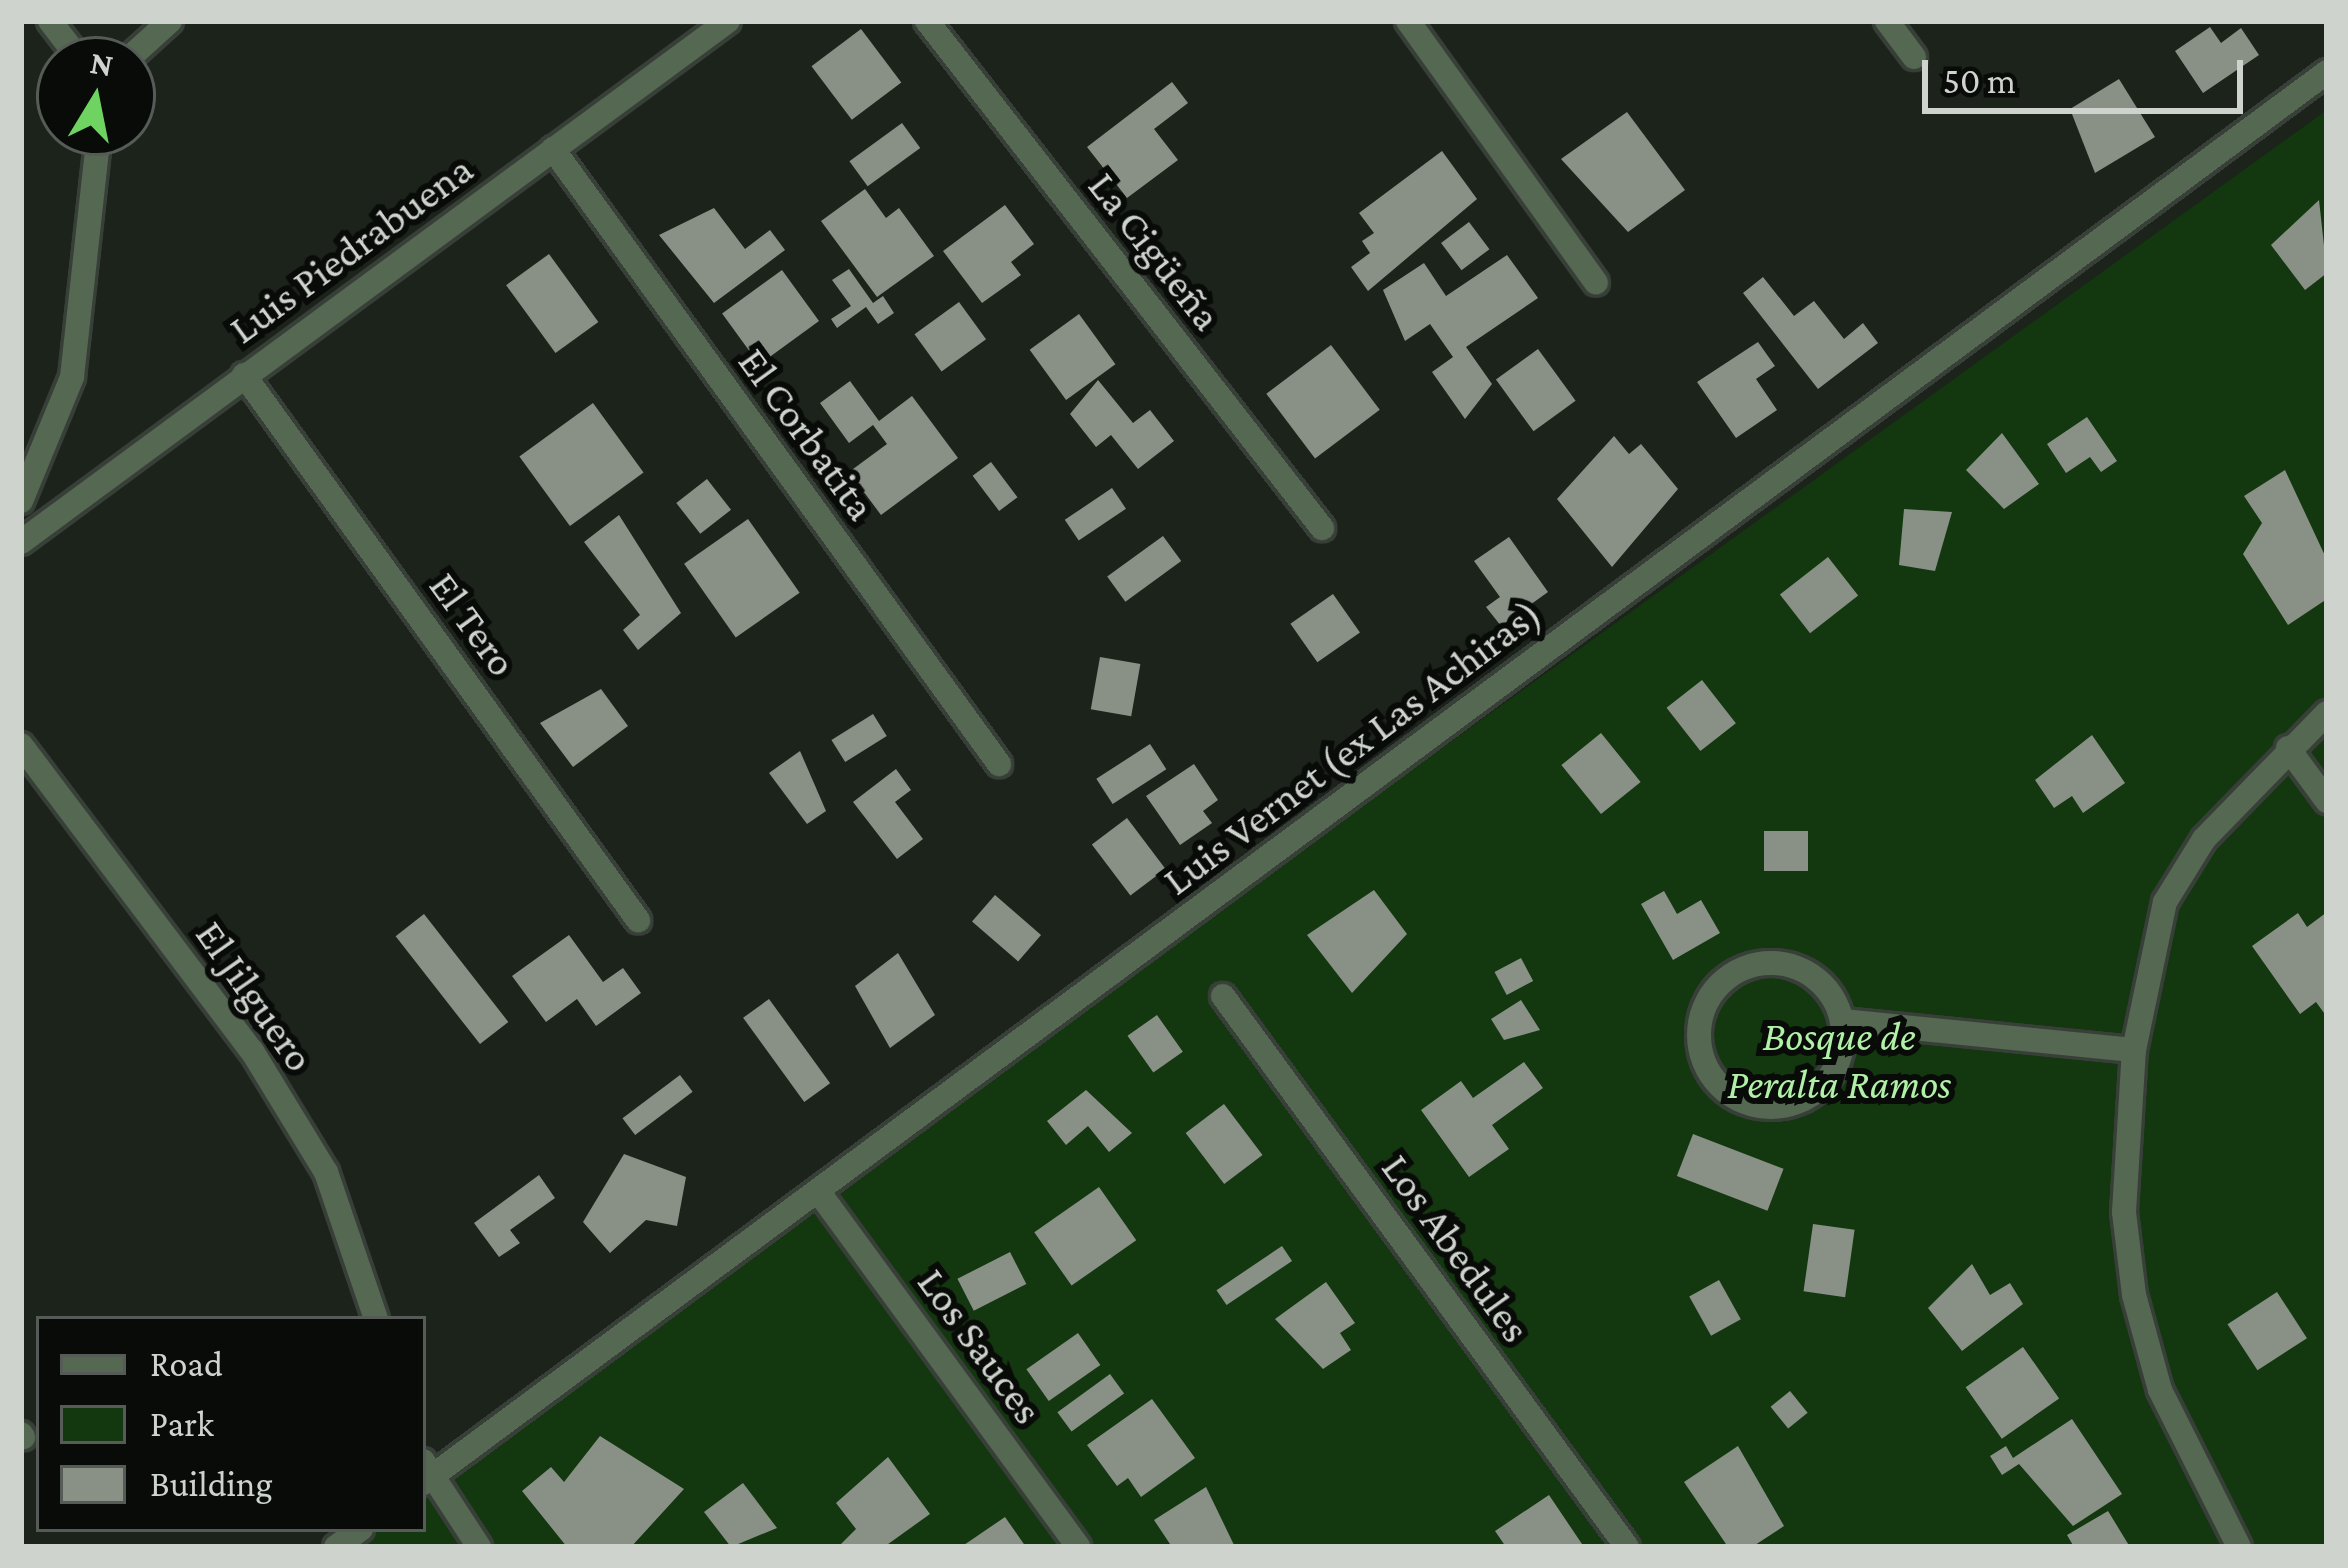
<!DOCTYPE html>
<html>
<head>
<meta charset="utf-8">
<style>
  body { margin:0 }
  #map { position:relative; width:2348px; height:1568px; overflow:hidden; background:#1c231b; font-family:"Crimson Pro",serif }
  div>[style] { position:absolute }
  .green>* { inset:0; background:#13370e }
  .building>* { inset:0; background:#899187; transform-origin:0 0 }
  .roads { filter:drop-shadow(3px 0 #383f38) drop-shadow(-3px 0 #383f38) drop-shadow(0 3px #383f38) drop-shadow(0 -3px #383f38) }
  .street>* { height:24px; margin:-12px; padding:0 12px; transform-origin:12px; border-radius:12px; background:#556852 }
  .street>.ring { margin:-12px; padding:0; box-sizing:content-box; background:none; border:24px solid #556852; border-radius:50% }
  span { translate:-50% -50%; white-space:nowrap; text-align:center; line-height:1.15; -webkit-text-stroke:12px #080b08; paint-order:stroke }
  .street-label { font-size:42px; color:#ced3ce }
  .park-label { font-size:42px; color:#b0f1a7; font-style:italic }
  .frame { position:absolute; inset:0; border:24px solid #ced3ce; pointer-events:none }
  .legend { position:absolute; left:36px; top:1316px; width:390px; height:216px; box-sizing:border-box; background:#080b08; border:3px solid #575b57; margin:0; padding:15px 21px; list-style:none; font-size:36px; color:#ced3ce }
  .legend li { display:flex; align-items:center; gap:24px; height:60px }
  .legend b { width:60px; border:3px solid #575b57 }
  .north { position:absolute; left:36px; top:36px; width:120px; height:120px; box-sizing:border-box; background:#080b08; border:3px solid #575b57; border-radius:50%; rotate:10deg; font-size:33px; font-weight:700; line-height:48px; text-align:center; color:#ced3ce }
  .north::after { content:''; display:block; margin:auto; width:42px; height:54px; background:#6ed361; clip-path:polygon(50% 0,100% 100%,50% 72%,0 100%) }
  .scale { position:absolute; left:1922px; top:60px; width:321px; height:54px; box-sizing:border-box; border:6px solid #ced3ce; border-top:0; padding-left:15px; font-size:36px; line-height:42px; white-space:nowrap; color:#ced3ce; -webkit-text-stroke:9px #080b08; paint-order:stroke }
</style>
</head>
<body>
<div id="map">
  <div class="green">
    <i style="clip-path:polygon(2327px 110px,2327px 1547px,336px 1547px,361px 1529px,423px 1529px,423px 1483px)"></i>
  </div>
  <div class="building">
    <i style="clip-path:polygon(2210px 27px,2221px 43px,2241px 28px,2259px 55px,2203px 93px,2175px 51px)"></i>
    <i style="left:861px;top:29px;width:67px;height:62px;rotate:53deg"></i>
    <i style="clip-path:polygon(2119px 79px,2155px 137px,2095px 173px,2070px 109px)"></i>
    <i style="clip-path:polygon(1172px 82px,1188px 103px,1154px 129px,1178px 160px,1127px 198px,1087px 147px)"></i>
    <i style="clip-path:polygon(1627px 112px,1685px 190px,1628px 232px,1561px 159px)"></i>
    <i style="left:902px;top:123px;width:31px;height:65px;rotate:54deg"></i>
    <i style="clip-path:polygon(1442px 151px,1477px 199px,1368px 291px,1351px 267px,1370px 253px,1362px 241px,1374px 233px,1359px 213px)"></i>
    <i style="clip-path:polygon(865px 189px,886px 218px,899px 208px,934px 256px,877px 297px,821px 221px)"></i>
    <i style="clip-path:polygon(2319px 200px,2327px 273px,2305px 290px,2271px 245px)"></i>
    <i style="clip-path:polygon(1005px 205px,1034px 244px,1011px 262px,1021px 275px,982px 303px,943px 251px)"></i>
    <i style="clip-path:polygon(714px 208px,745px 249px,770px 230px,785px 250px,714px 303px,659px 235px)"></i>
    <i style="left:1469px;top:222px;width:34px;height:35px;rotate:53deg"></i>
    <i style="left:549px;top:254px;width:84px;height:53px;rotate:54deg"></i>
    <i style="clip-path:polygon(1507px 255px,1538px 298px,1466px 347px,1492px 384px,1465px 419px,1432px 372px,1453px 357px,1430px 324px,1405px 341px,1383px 290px,1424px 263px,1446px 296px)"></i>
    <i style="clip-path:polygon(849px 269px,873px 303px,883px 296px,894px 313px,878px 324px,866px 307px,837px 328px,831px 319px,851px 306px,832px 280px)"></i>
    <i style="left:782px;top:270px;width:63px;height:74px;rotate:54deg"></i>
    <i style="clip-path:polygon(1763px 277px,1794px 316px,1814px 301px,1844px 339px,1863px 323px,1878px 343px,1818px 389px,1743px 293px)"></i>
    <i style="left:959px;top:302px;width:46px;height:55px;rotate:54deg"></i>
    <i style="left:1079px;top:314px;width:62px;height:61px;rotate:54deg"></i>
    <i style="clip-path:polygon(1758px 342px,1775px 366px,1756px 379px,1777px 410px,1736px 438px,1697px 382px)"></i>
    <i style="left:1331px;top:345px;width:81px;height:81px;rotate:53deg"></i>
    <i style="left:1538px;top:349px;width:64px;height:52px;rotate:54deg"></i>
    <i style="clip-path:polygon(1098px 380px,1133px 423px,1150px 410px,1174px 441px,1138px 469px,1111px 435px,1096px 447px,1070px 414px)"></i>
    <i style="clip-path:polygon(850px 381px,879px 421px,912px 396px,958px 458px,881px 515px,849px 472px,887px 444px,873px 425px,849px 443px,820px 403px)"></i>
    <i style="left:593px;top:403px;width:86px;height:91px;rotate:54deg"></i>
    <i style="clip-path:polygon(2087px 417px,2117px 461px,2101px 472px,2090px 457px,2066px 473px,2047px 444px)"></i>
    <i style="clip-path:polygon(2002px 433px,2039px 484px,2004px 509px,1966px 470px)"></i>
    <i style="clip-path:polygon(1614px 436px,1629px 454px,1641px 444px,1678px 489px,1612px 567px,1557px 499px)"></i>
    <i style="left:991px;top:462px;width:44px;height:23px;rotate:53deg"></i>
    <i style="clip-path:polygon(2285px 470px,2327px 560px,2327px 599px,2288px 625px,2243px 554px,2262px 523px,2244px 496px)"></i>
    <i style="left:707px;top:479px;width:39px;height:39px;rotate:52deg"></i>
    <i style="left:1112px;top:488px;width:25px;height:57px;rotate:56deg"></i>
    <i style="clip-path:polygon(1904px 509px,1952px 512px,1935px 571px,1899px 565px)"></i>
    <i style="clip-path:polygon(619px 515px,681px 613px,638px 650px,623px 630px,640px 615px,584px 542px)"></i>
    <i style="left:748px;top:519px;width:90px;height:78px;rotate:55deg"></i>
    <i style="left:1163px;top:536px;width:31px;height:69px;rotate:54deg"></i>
    <i style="clip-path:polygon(1509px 537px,1548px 592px,1501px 626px,1486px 607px,1500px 597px,1474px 561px)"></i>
    <i style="left:1828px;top:557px;width:49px;height:61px;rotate:52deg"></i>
    <i style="left:1333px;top:594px;width:47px;height:52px;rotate:55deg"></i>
    <i style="left:1100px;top:657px;width:41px;height:53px;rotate:10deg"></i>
    <i style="left:1702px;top:680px;width:55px;height:45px;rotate:52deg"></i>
    <i style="clip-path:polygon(601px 689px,628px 726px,573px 767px,540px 723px)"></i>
    <i style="left:873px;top:714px;width:26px;height:49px;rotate:58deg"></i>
    <i style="left:1601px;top:733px;width:63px;height:51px;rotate:51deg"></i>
    <i style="clip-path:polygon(2092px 735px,2125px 783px,2083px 813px,2072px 796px,2054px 808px,2035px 780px)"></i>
    <i style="left:1150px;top:744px;width:30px;height:64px;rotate:57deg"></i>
    <i style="clip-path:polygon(800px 751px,826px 811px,807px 824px,769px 773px)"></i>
    <i style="clip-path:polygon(1194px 764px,1218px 800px,1203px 811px,1212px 823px,1180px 845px,1146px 796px)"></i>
    <i style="clip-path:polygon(896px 769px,911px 790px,895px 802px,923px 839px,897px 859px,853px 802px)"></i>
    <i style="left:1127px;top:818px;width:64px;height:44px;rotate:53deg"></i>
    <i style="left:1764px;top:831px;width:44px;height:40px"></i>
    <i style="clip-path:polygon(1374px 890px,1407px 934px,1352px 993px,1307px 935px)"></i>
    <i style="clip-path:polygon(1664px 891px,1677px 914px,1701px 900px,1720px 933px,1673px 960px,1641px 904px)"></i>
    <i style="left:995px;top:895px;width:61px;height:35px;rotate:41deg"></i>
    <i style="clip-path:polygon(2327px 912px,2327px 1017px,2316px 1002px,2300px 1014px,2252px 946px,2298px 913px,2307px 927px)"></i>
    <i style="left:424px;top:914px;width:137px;height:36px;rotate:52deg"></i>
    <i style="clip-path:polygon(569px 935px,603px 982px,623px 968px,641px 993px,596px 1026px,577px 999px,546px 1022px,512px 976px)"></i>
    <i style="clip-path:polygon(898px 953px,935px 1015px,890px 1048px,855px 986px)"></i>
    <i style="left:1521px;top:958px;width:26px;height:30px;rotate:62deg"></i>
    <i style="left:769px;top:999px;width:104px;height:32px;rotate:54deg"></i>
    <i style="clip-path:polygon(1521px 1000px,1540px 1030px,1504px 1040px,1491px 1019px)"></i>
    <i style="left:1157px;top:1015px;width:45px;height:36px;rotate:55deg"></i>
    <i style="clip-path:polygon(1524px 1062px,1543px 1088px,1492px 1125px,1509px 1149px,1469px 1177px,1421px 1110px,1461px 1081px,1473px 1098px)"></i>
    <i style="left:680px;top:1075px;width:21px;height:72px;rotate:53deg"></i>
    <i style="clip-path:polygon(1086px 1090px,1132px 1133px,1109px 1152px,1088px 1126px,1066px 1145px,1047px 1121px)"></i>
    <i style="left:1224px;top:1104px;width:64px;height:48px;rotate:53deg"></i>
    <i style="left:1693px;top:1134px;width:97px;height:45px;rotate:21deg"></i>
    <i style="clip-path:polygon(624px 1154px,686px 1177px,677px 1226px,646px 1220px,610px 1253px,583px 1222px)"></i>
    <i style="clip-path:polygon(539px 1175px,555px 1198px,510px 1230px,520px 1243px,499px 1257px,474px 1223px)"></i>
    <i style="left:1099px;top:1187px;width:65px;height:79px;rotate:55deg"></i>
    <i style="left:1813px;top:1224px;width:42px;height:68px;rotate:8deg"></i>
    <i style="left:1282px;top:1246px;width:18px;height:79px;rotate:56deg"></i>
    <i style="left:1010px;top:1252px;width:36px;height:59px;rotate:63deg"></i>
    <i style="clip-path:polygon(1972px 1264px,1990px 1295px,2010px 1283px,2023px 1304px,1962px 1351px,1928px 1308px)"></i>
    <i style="left:1719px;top:1280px;width:45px;height:34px;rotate:61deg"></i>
    <i style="clip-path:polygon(1326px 1282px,1355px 1323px,1340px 1333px,1351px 1350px,1323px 1369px,1275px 1319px)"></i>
    <i style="left:2277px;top:1292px;width:55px;height:59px;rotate:57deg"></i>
    <i style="left:1078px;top:1333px;width:39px;height:63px;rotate:55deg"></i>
    <i style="left:2023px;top:1347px;width:63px;height:70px;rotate:55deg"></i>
    <i style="left:1110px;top:1374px;width:24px;height:65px;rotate:54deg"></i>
    <i style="left:1790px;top:1391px;width:28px;height:25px;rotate:51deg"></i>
    <i style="clip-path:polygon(1152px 1399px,1195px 1458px,1141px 1497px,1128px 1478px,1117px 1486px,1087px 1445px)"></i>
    <i style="clip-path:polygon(2072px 1419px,2122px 1494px,2073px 1526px,2019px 1464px,2002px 1475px,1990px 1456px,2006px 1446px,2013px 1458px)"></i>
    <i style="clip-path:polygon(600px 1436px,684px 1489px,631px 1547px,567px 1547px,522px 1491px,551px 1467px,564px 1482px)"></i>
    <i style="clip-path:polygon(1738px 1446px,1784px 1526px,1752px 1547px,1728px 1547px,1684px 1482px)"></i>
    <i style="clip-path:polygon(888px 1457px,930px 1514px,884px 1547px,838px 1547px,856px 1529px,836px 1503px)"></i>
    <i style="clip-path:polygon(743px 1483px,777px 1528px,731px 1547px,704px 1512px)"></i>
    <i style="clip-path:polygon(1206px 1487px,1235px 1547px,1172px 1547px,1154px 1520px)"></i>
    <i style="clip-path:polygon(1549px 1495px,1584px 1547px,1506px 1547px,1495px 1531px)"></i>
    <i style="clip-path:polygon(2108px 1511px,2130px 1547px,2074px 1547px,2067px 1535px)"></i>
    <i style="clip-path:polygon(1005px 1517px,1026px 1547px,961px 1547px)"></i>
  </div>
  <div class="roads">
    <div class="street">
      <i style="left:50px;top:21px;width:49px;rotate:52.4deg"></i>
      <i style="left:927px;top:21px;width:643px;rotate:52.08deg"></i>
      <i style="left:1408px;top:21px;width:322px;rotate:54.3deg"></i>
      <i style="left:1887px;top:21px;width:45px;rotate:53.1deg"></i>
      <i style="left:127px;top:60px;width:58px;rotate:-42.2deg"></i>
      <i style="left:553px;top:149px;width:760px;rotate:54.05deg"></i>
      <i style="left:244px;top:375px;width:673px;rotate:54.14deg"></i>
      <i style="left:21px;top:501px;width:134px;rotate:-67.6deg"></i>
      <i style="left:72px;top:377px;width:246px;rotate:-83.7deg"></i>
      <i style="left:21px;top:542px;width:878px;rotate:-36.39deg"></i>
      <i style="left:21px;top:745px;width:383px;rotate:53deg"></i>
      <i style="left:252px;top:1051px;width:142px;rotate:58.6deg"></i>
      <i style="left:326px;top:1172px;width:155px;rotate:71.2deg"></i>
      <i style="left:2288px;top:748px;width:66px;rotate:53.7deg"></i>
      <i class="ring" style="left:1699px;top:963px;width:120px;height:120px"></i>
      <i style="left:1223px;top:996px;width:683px;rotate:53.75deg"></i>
      <i style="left:1842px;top:1021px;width:293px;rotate:5.7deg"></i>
      <i style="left:818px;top:1191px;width:441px;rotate:53.8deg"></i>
      <i style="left:21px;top:1434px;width:4px;rotate:56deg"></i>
      <i style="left:423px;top:1461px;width:103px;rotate:56.9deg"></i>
      <i style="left:423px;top:1483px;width:2370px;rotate:-36.54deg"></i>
      <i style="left:336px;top:1547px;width:31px;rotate:-36deg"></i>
      <i style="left:2239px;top:1547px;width:176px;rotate:-116.7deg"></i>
      <i style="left:2160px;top:1390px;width:98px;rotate:-105.3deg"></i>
      <i style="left:2134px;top:1295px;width:84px;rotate:-96.9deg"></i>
      <i style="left:2124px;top:1212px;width:162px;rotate:-86.5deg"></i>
      <i style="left:2134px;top:1050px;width:151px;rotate:-78.2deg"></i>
      <i style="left:2165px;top:902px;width:74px;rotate:-58.2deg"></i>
      <i style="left:2204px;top:839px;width:176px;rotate:-45.7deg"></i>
    </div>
  </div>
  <div class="street-label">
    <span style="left:351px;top:249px;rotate:-36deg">Luis Piedrabuena</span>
    <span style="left:1155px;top:251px;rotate:52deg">La Cigüeña</span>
    <span style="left:807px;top:434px;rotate:54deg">El Corbatita</span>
    <span style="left:473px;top:624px;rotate:54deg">El Tero</span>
    <span style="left:1352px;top:747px;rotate:-37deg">Luis Vernet (ex Las Achiras)</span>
    <span style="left:255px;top:996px;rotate:55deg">El Jilguero</span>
    <span style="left:1456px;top:1248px;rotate:54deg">Los Abedules</span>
    <span style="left:980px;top:1346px;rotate:54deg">Los Sauces</span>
  </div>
  <div class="park-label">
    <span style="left:1839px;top:1060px">Bosque de<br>Peralta Ramos</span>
  </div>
  <div class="frame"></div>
  <ul class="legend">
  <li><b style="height:15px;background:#556852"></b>Road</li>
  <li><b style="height:33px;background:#13370e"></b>Park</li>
  <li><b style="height:33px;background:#899187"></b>Building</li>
  </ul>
  <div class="north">N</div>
  <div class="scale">50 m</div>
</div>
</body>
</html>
